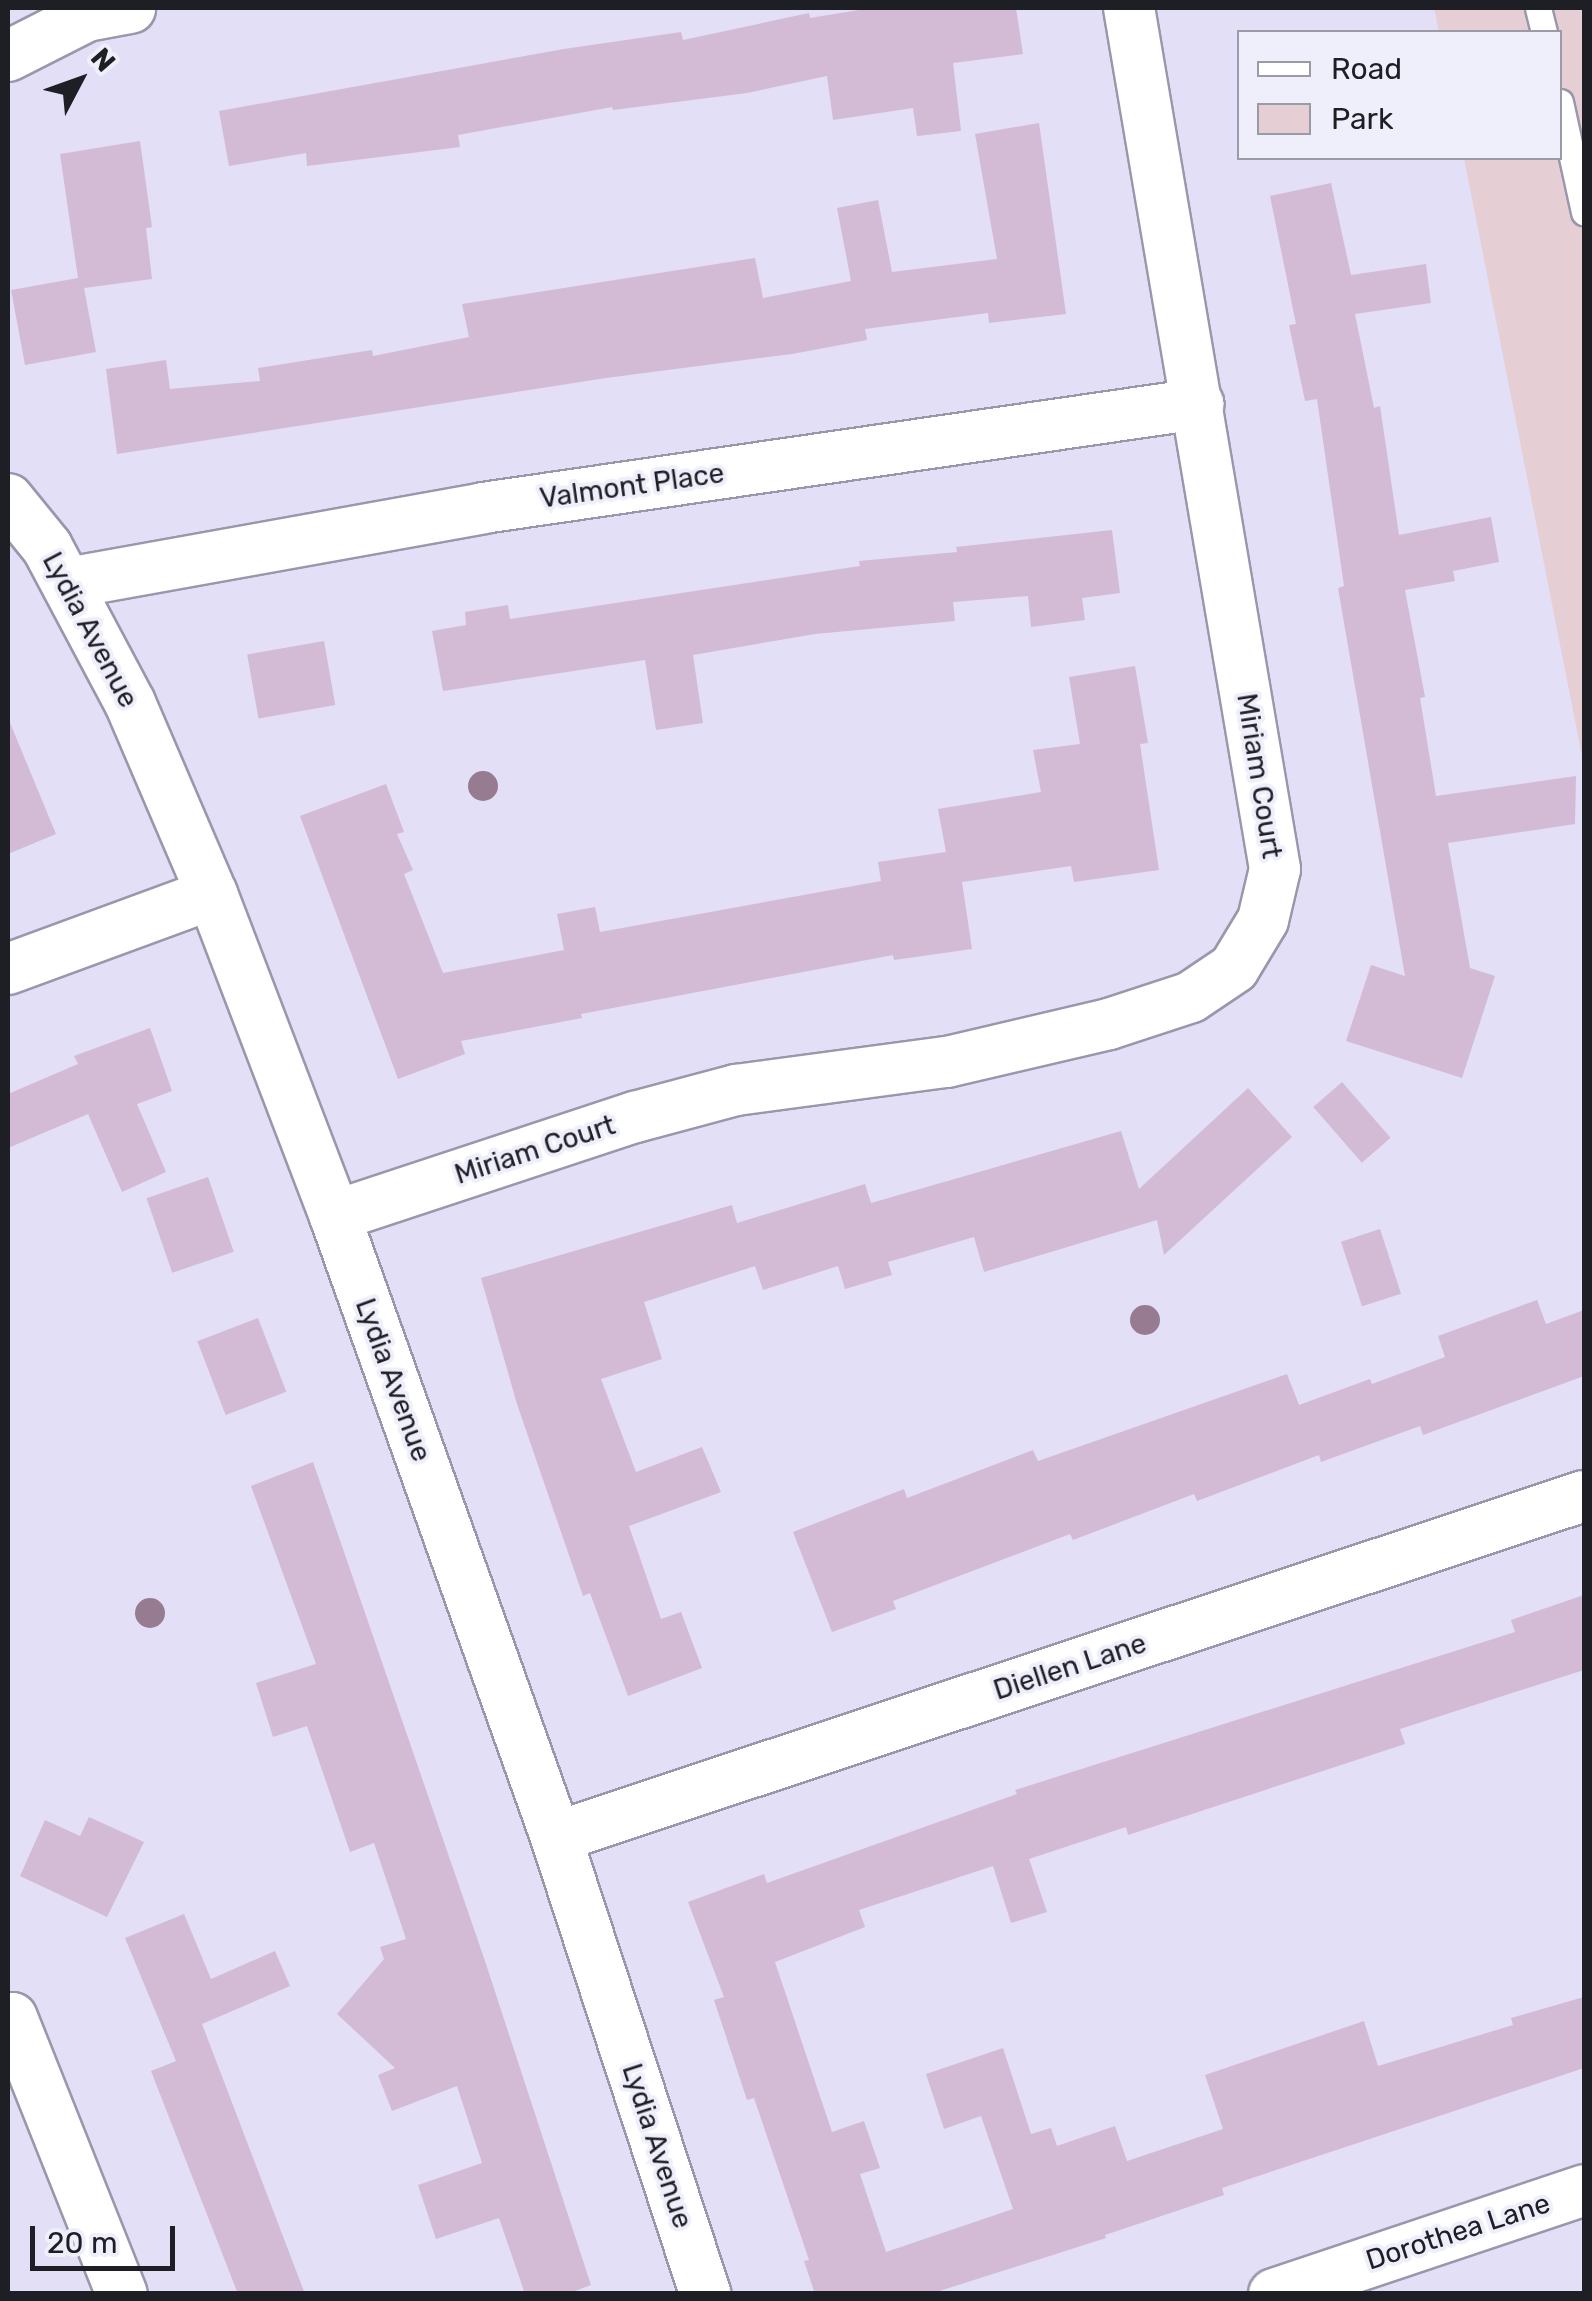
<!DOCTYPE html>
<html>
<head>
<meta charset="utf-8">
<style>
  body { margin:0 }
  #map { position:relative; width:1592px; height:2301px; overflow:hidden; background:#e2dff6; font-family:Rubik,sans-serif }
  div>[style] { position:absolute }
  .green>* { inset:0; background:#e6ced5 }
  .building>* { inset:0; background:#d3bbd5; transform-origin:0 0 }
  .roads { filter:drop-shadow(2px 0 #9a97ac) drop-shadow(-2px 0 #9a97ac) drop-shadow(0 2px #9a97ac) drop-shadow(0 -2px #9a97ac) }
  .lane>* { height:25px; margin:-12.5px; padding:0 12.5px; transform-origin:12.5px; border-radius:12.5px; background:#fff }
  .street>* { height:50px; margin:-25px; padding:0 25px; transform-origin:25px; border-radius:25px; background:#fff }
  .trees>* { width:30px; height:30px; margin:-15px; border-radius:50%; background:#977b90 }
  span { translate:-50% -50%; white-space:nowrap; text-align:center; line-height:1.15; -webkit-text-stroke:8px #efeefb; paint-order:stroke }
  .street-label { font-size:28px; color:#1e1e25 }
  .frame { position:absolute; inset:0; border:10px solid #1e1e25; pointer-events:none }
  .legend { position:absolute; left:1237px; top:30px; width:325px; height:130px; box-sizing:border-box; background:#efeefb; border:2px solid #9b9ba5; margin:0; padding:12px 18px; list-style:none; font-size:30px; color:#1e1e25 }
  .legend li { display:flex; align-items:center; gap:20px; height:50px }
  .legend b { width:50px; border:2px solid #9b9ba5 }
  .north { position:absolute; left:30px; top:30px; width:100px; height:100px; -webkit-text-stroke:8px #efeefb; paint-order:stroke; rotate:49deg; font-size:28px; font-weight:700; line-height:40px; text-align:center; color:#1e1e25 }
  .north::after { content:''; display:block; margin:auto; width:35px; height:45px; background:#1e1e25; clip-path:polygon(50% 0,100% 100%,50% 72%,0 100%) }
  .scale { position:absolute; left:30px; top:2226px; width:145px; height:45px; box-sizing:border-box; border:5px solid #1e1e25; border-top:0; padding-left:12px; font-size:30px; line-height:35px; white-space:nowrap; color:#1e1e25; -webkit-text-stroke:8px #efeefb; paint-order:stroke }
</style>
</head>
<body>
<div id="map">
  <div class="green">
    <i style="clip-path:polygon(1434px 8px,1584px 8px,1584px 766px,1464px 158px,1560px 158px,1560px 32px,1439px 32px)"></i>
  </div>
  <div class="building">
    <i style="clip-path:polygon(871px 8px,1016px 8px,1023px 54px,953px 63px,961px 131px,917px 136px,913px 108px,833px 120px,827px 76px,747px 93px,613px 110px,612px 107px,458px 135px,460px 147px,307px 166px,306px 153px,229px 166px,219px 111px,564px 49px,681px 32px,683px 40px,809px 13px,810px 18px)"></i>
    <i style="clip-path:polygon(1039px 123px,1066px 314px,989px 323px,988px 313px,865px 329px,867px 340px,792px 354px,606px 378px,117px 454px,106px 369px,166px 360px,170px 389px,260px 381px,258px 368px,372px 350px,373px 356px,469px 337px,462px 304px,755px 258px,763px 298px,851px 281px,837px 208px,878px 200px,892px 272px,997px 259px,975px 134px)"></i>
    <i style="clip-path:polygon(140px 141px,152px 227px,146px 228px,152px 279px,84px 288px,96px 352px,25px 365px,11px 290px,78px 278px,60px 154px)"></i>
    <i style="clip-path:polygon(1331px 183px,1351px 275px,1426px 264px,1431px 303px,1355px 314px,1374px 408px,1380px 406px,1399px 535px,1491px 517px,1499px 562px,1453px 571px,1455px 581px,1405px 590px,1425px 697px,1420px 698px,1436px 796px,1576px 776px,1575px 824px,1448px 843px,1470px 968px,1495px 976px,1462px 1078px,1346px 1041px,1371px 965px,1405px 976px,1338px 588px,1344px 586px,1317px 399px,1305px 401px,1289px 325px,1296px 324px,1270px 196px)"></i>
    <i style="clip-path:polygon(1112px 530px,1120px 593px,1082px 598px,1085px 620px,1031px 627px,1028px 596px,953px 602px,955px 621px,815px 634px,693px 655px,703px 723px,656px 730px,645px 660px,443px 691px,432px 631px,466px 625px,465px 612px,508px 605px,510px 619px,860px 566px,859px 561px,957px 552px,956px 547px)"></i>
    <i style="left:324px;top:641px;width:65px;height:78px;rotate:80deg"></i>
    <i style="clip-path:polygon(1135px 666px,1148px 743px,1140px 744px,1159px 870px,1074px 882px,1071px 866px,962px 882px,972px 949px,894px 960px,893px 955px,581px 1014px,582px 1018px,461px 1041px,465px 1054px,398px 1079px,300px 816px,386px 784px,404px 832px,397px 834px,413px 870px,404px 874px,443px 973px,564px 950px,557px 914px,595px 907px,600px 932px,881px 881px,878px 862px,946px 852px,938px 809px,1041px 792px,1033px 750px,1080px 744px,1069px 677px)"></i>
    <i style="clip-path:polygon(8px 718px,56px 834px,8px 854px)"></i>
    <i style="clip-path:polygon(150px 1028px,172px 1091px,137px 1104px,166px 1172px,122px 1192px,88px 1114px,8px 1148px,8px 1094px,78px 1064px,74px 1056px)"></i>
    <i style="left:1342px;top:1082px;width:74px;height:38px;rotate:49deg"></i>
    <i style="clip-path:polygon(1248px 1088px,1292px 1137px,1164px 1255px,1157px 1220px,984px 1272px,974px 1237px,888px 1262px,892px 1275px,845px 1289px,838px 1266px,763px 1290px,755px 1266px,644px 1302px,662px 1359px,601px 1379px,636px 1472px,702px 1447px,721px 1492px,629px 1526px,661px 1619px,681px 1612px,702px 1668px,628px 1696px,590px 1593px,583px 1596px,517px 1404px,481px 1278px,732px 1205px,737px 1223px,865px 1184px,871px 1203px,1121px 1131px,1139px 1189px)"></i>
    <i style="left:208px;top:1177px;width:79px;height:65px;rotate:71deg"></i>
    <i style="left:1380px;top:1229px;width:68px;height:41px;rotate:72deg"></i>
    <i style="clip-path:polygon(1537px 1300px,1546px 1324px,1584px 1310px,1584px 1376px,1423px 1435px,1420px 1426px,1321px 1462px,1319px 1455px,1197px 1501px,1194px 1494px,1073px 1540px,1070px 1534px,893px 1601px,896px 1609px,832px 1632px,793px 1532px,904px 1489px,907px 1498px,1033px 1450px,1038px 1461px,1287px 1374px,1299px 1405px,1370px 1379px,1372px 1384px,1445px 1357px,1438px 1336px)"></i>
    <i style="left:258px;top:1318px;width:79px;height:65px;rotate:69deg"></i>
    <i style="clip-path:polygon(313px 1462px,485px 1961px,591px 2285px,567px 2294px,525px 2294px,499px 2218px,436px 2239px,418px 2185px,482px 2163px,457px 2086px,392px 2111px,378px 2075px,395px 2068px,337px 2014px,384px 1959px,380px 1947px,406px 1939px,374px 1843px,350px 1852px,307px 1726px,273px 1737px,256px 1683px,316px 1664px,251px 1486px)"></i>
    <i style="clip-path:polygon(1584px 1595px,1584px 1670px,1400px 1729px,1405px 1744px,1128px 1835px,1126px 1827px,1029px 1859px,1047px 1912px,1011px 1923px,993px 1866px,859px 1910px,865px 1927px,775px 1962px,832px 2132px,864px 2121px,880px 2168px,860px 2174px,886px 2252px,1013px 2209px,981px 2116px,944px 2129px,926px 2074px,1003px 2048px,1031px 2134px,1051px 2128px,1057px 2146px,1115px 2126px,1127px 2161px,1223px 2129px,1205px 2075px,1364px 2021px,1378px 2066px,1513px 2025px,1511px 2018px,1584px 1997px,1584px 2068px,1222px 2188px,1224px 2195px,1105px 2235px,1106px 2238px,930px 2294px,815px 2294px,804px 2261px,809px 2260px,754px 2098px,747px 2100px,714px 2000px,724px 1997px,688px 1902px,764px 1874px,767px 1883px,1017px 1794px,1015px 1790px,1515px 1632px,1511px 1620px)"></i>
    <i style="clip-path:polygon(89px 1817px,144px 1842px,107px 1917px,20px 1876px,45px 1820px,80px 1836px)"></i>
    <i style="clip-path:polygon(184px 1914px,211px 1979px,275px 1951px,290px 1986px,202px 2024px,305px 2294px,238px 2294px,151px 2071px,176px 2061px,125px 1938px)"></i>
  </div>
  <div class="roads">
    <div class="lane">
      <i style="left:1538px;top:8px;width:25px;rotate:76deg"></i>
      <i style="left:1560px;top:102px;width:113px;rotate:77.7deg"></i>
    </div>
    <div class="street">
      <i style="left:8px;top:56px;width:89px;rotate:-26.9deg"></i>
      <i style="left:87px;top:16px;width:44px;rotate:-10.5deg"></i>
      <i style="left:8px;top:499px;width:62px;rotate:50.9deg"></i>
      <i style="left:47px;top:547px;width:177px;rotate:62deg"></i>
      <i style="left:130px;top:703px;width:208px;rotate:66.8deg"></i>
      <i style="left:212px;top:894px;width:345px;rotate:69.1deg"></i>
      <i style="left:335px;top:1216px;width:659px;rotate:70.41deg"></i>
      <i style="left:556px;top:1837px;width:481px;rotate:71.9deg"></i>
      <i style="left:68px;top:583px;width:422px;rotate:-10.2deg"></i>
      <i style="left:483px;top:508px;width:723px;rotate:-8.28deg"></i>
      <i style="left:8px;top:969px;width:217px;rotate:-20.2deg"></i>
      <i style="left:335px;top:1216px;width:316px;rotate:-18.3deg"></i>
      <i style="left:635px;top:1117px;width:105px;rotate:-15deg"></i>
      <i style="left:736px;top:1090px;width:213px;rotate:-7.6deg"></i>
      <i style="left:947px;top:1062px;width:166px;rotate:-13.2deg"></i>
      <i style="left:1109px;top:1024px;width:86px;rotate:-18.2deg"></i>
      <i style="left:1191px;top:997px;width:52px;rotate:-34deg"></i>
      <i style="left:1234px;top:968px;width:56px;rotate:-58.9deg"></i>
      <i style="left:1263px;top:920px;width:52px;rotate:-76.8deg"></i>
      <i style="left:1275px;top:869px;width:873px;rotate:-99.62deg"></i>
      <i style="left:556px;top:1837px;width:1083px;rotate:-18.35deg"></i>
      <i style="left:8px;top:2019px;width:4px;rotate:-14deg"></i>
      <i style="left:12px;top:2018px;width:297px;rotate:68.3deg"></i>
      <i style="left:1274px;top:2294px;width:327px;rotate:-18.5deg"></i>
    </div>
  </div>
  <div class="trees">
    <i style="left:483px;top:786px"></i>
    <i style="left:1145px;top:1320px"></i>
    <i style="left:150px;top:1613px"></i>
  </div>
  <div class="street-label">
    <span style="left:632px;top:486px;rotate:-8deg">Valmont Place</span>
    <span style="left:90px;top:630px;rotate:62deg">Lydia Avenue</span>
    <span style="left:1259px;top:776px;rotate:81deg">Miriam Court</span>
    <span style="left:535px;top:1150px;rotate:-18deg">Miriam Court</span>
    <span style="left:393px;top:1380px;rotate:70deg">Lydia Avenue</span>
    <span style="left:1070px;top:1667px;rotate:-18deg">Diellen Lane</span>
    <span style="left:657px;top:2146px;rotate:72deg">Lydia Avenue</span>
    <span style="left:1458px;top:2232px;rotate:-18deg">Dorothea Lane</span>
  </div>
  <div class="frame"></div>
  <ul class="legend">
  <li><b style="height:12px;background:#fff"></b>Road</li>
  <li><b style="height:28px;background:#e6ced5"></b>Park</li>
  </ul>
  <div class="north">N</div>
  <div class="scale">20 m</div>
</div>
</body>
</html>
